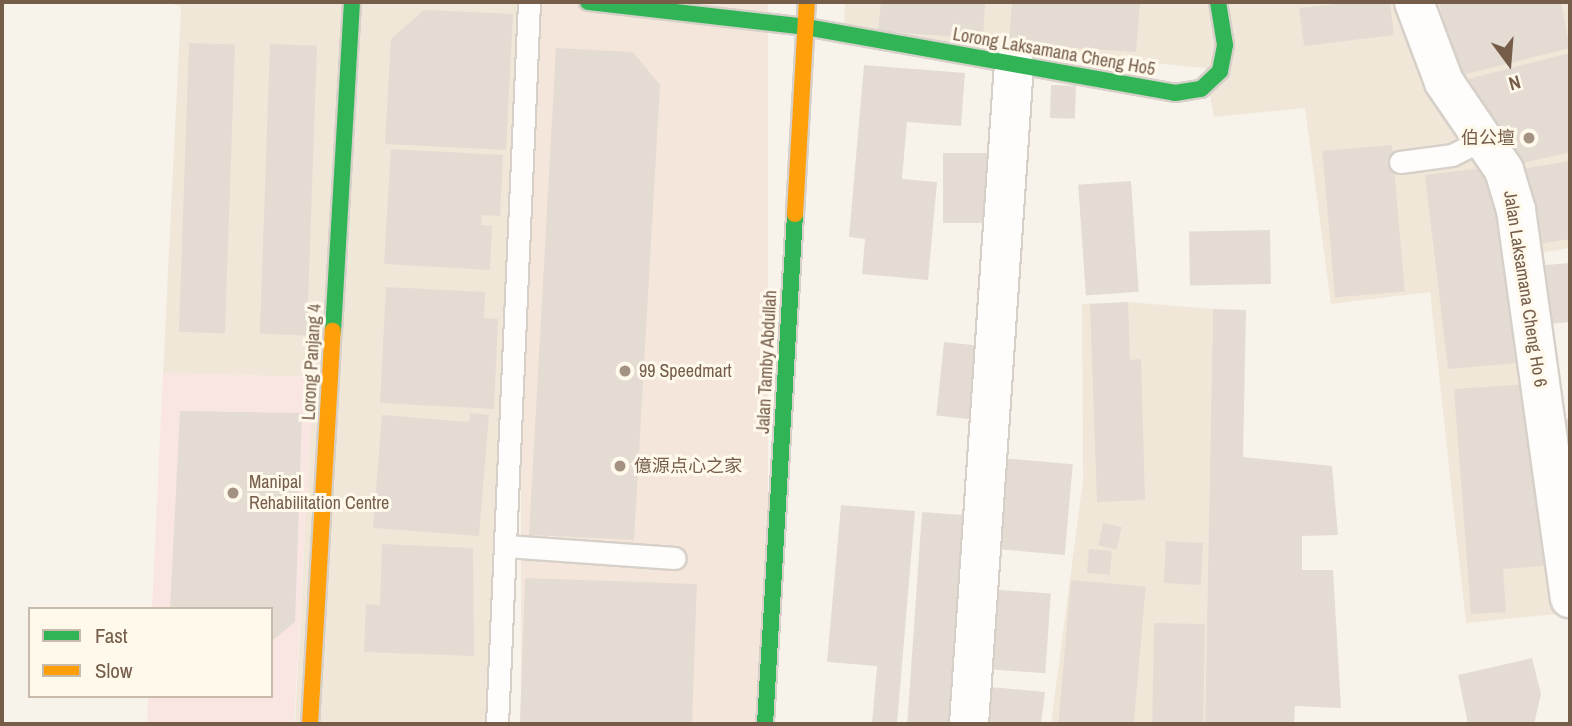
<!DOCTYPE html>
<html>
<head>
<meta charset="utf-8">
<style>
  body { margin:0 }
  #map { position:relative; width:1572px; height:726px; overflow:hidden; background:#f7f3eb; font-family:"Archivo Narrow","Noto Sans SC",sans-serif }
  div>[style] { position:absolute }
  .residential>* { inset:0; background:#f0e7d8 }
  .commercial>* { inset:0; background:#f5e6db; transform-origin:0 0 }
  .medical>* { inset:0; background:#f9e5e2 }
  .building>* { inset:0; background:#e4dcd2; transform-origin:0 0 }
  .roads { filter:drop-shadow(2px 0 #d6d0c9) drop-shadow(-2px 0 #d6d0c9) drop-shadow(0 2px #d6d0c9) drop-shadow(0 -2px #d6d0c9) }
  .lane>* { height:21px; margin:-10.5px; padding:0 10.5px; transform-origin:10.5px; border-radius:10.5px; background:#fefdfc }
  .street>* { height:38px; margin:-19px; padding:0 19px; transform-origin:19px; border-radius:19px; background:#fefdfc }
  .fast>* { height:16px; margin:-8px; padding:0 8px; transform-origin:8px; border-radius:8px; background:#30b455 }
  .slow>* { height:16px; margin:-8px; padding:0 8px; transform-origin:8px; border-radius:8px; background:#ff9f0a }
  .dots>* { width:19px; height:19px; translate:-50% -50%; box-sizing:border-box; border:4px solid #fff9ec; border-radius:50% }
  span { translate:-50% -50%; white-space:nowrap; text-align:center; line-height:1.15; -webkit-text-stroke:6px #fff9ec; paint-order:stroke }
  .street-label { font-size:18px; color:#765d4a }
  .poi-label { font-size:18px; color:#765d4a }
  .right { translate:-100% -50%; text-align:right }
  .left { translate:0 -50%; text-align:left }
  .frame { position:absolute; inset:0; border:4px solid #765d4a; pointer-events:none }
  .legend { position:absolute; left:28px; top:607px; width:245px; height:91px; box-sizing:border-box; background:#fff9ec; border:2px solid #c8bbab; margin:0; padding:9px 12px; list-style:none; font-size:21px; color:#765d4a }
  .legend li { display:flex; align-items:center; gap:14px; height:35px }
  .legend b { width:35px; border:2px solid #c8bbab }
  .north { position:absolute; left:1474px; top:28px; width:70px; height:70px; -webkit-text-stroke:5px #fff9ec; paint-order:stroke; rotate:164deg; font-size:19px; font-weight:700; line-height:28px; text-align:center; color:#765d4a }
  .north::after { content:''; display:block; margin:auto; width:24px; height:32px; background:#765d4a; clip-path:polygon(50% 0,100% 100%,50% 72%,0 100%) }
</style>
</head>
<body>
<div id="map">
  <div class="residential">
    <i style="clip-path:polygon(162px 2px,521px 2px,488px 724px,295px 724px,313px 377px,163px 373px,181px 6px)"></i>
    <i style="clip-path:polygon(845px 2px,1570px 2px,1570px 248px,1517px 257px,1565px 613px,1466px 623px,1430px 292px,1331px 304px,1305px 108px,1214px 117px,1205px 68px,879px 37px,844px 26px)"></i>
    <i style="clip-path:polygon(1128px 302px,1213px 309px,1205px 724px,1051px 724px,1083px 480px,1082px 304px)"></i>
  </div>
  <div class="commercial">
    <i style="left:521px;top:2px;width:247px;height:723px"></i>
  </div>
  <div class="medical">
    <i style="clip-path:polygon(163px 373px,314px 377px,294px 724px,147px 724px,148px 696px,271px 696px,271px 609px,152px 609px)"></i>
  </div>
  <div class="building">
    <i style="clip-path:polygon(881px 2px,985px 2px,983px 39px,878px 31px)"></i>
    <i style="clip-path:polygon(1012px 2px,1140px 2px,1136px 52px,1009px 44px)"></i>
    <i style="clip-path:polygon(1354px 2px,1390px 2px,1394px 35px,1304px 46px,1299px 8px)"></i>
    <i style="clip-path:polygon(1439px 2px,1561px 2px,1570px 48px,1458px 76px)"></i>
    <i style="clip-path:polygon(424px 10px,513px 14px,506px 150px,385px 144px,391px 39px)"></i>
    <i style="left:189px;top:43px;width:46px;height:289px;rotate:2deg"></i>
    <i style="left:270px;top:44px;width:47px;height:290px;rotate:2deg"></i>
    <i style="clip-path:polygon(556px 48px,633px 52px,660px 85px,634px 540px,529px 535px)"></i>
    <i style="clip-path:polygon(1570px 53px,1570px 152px,1514px 165px,1507px 137px,1494px 140px,1484px 103px,1474px 105px,1468px 79px)"></i>
    <i style="clip-path:polygon(864px 65px,965px 73px,961px 126px,907px 122px,902px 179px,937px 182px,928px 280px,862px 274px,865px 239px,849px 237px)"></i>
    <i style="left:1051px;top:85px;width:25px;height:33px;rotate:2deg"></i>
    <i style="left:1392px;top:145px;width:147px;height:70px;rotate:85deg"></i>
    <i style="clip-path:polygon(391px 149px,503px 155px,500px 216px,482px 215px,481px 225px,492px 226px,490px 270px,384px 264px)"></i>
    <i style="left:943px;top:153px;width:44px;height:70px"></i>
    <i style="clip-path:polygon(1570px 161px,1570px 239px,1526px 246px,1514px 170px)"></i>
    <i style="clip-path:polygon(1483px 168px,1485px 180px,1500px 178px,1529px 362px,1448px 369px,1425px 175px)"></i>
    <i style="left:1131px;top:181px;width:111px;height:53px;rotate:86deg"></i>
    <i style="left:1270px;top:230px;width:54px;height:81px;rotate:89deg"></i>
    <i style="clip-path:polygon(1570px 263px,1570px 322px,1539px 325px,1533px 266px)"></i>
    <i style="clip-path:polygon(386px 287px,485px 292px,484px 318px,498px 319px,494px 409px,380px 403px)"></i>
    <i style="clip-path:polygon(1128px 302px,1130px 360px,1141px 359px,1145px 500px,1097px 502px,1090px 304px)"></i>
    <i style="clip-path:polygon(1213px 309px,1246px 310px,1243px 457px,1332px 466px,1338px 535px,1302px 536px,1302px 570px,1333px 570px,1341px 708px,1295px 706px,1294px 724px,1205px 724px)"></i>
    <i style="left:944px;top:342px;width:41px;height:74px;rotate:6deg"></i>
    <i style="clip-path:polygon(1531px 384px,1545px 566px,1503px 569px,1506px 612px,1471px 614px,1454px 389px)"></i>
    <i style="clip-path:polygon(180px 411px,302px 413px,295px 622px,271px 642px,271px 609px,170px 609px)"></i>
    <i style="clip-path:polygon(470px 413px,489px 415px,479px 536px,373px 528px,382px 415px,469px 422px)"></i>
    <i style="clip-path:polygon(1570px 419px,1570px 485px,1560px 420px)"></i>
    <i style="left:1001px;top:458px;width:72px;height:91px;rotate:5deg"></i>
    <i style="clip-path:polygon(841px 505px,915px 511px,897px 724px,872px 724px,877px 666px,827px 662px)"></i>
    <i style="left:922px;top:512px;width:49px;height:213px;rotate:4deg"></i>
    <i style="left:1103px;top:523px;width:19px;height:23px;rotate:12deg"></i>
    <i style="left:1166px;top:541px;width:37px;height:42px;rotate:3deg"></i>
    <i style="clip-path:polygon(382px 544px,473px 548px,474px 656px,364px 652px,366px 604px,380px 605px)"></i>
    <i style="left:1089px;top:549px;width:23px;height:24px;rotate:5deg"></i>
    <i style="left:525px;top:578px;width:172px;height:146px;rotate:2deg"></i>
    <i style="left:1071px;top:580px;width:75px;height:144px;rotate:5deg"></i>
    <i style="left:987px;top:589px;width:64px;height:80px;rotate:4deg"></i>
    <i style="left:1154px;top:623px;width:51px;height:101px;rotate:1deg"></i>
    <i style="clip-path:polygon(1532px 658px,1541px 694px,1534px 724px,1468px 724px,1458px 675px)"></i>
    <i style="clip-path:polygon(979px 686px,1045px 692px,1041px 724px,975px 724px)"></i>
  </div>
  <div class="roads">
    <div class="lane">
      <i style="left:1400px;top:162px;width:52px;rotate:-7.7deg"></i>
      <i style="left:1452px;top:155px;width:34px;rotate:-27deg"></i>
      <i style="left:506px;top:546px;width:169px;rotate:4.1deg"></i>
      <i style="left:497px;top:724px;width:723px;rotate:-87.46deg"></i>
    </div>
    <div class="street">
      <i style="left:1414px;top:2px;width:85px;rotate:69.4deg"></i>
      <i style="left:1444px;top:82px;width:107px;rotate:55.7deg"></i>
      <i style="left:1504px;top:170px;width:42px;rotate:73.3deg"></i>
      <i style="left:1516px;top:210px;width:392px;rotate:82.1deg"></i>
      <i style="left:969px;top:724px;width:662px;rotate:-86.1deg"></i>
    </div>
    <div class="fast">
      <i style="left:588px;top:2px;width:219px;rotate:6.5deg"></i>
      <i style="left:806px;top:27px;width:375px;rotate:10.1deg"></i>
      <i style="left:1175px;top:93px;width:26px;rotate:-9deg"></i>
      <i style="left:1201px;top:89px;width:26px;rotate:-43deg"></i>
      <i style="left:1220px;top:71px;width:26px;rotate:-79deg"></i>
      <i style="left:1225px;top:45px;width:44px;rotate:-99.2deg"></i>
      <i style="left:333px;top:331px;width:330px;rotate:-86.7deg"></i>
      <i style="left:765px;top:724px;width:511px;rotate:-86.63deg"></i>
    </div>
    <div class="slow">
      <i style="left:795px;top:214px;width:212px;rotate:-86.8deg"></i>
      <i style="left:310px;top:724px;width:394px;rotate:-86.7deg"></i>
    </div>
  </div>
  <div class="dots">
    <i style="left:1529px;top:138px;background:#a39282"></i>
    <i style="left:625px;top:371px;background:#a39282"></i>
    <i style="left:620px;top:466px;background:#a39282"></i>
    <i style="left:233px;top:493px;background:#a39282"></i>
  </div>
  <div class="street-label">
    <span style="left:1054px;top:52px;rotate:10deg">Lorong Laksamana Cheng Ho5</span>
    <span style="left:1525px;top:289px;rotate:81deg">Jalan Laksamana Cheng Ho 6</span>
    <span style="left:312px;top:362px;rotate:-87deg">Lorong Panjang 4</span>
    <span style="left:767px;top:362px;rotate:-87deg">Jalan Tamby Abdullah</span>
  </div>
  <div class="poi-label">
    <span class="right" style="left:1515px;top:138px">伯公壇</span>
    <span class="left" style="left:639px;top:371px">99 Speedmart</span>
    <span class="left" style="left:634px;top:466px">億源点心之家</span>
    <span class="left" style="left:249px;top:493px">Manipal<br>Rehabilitation Centre</span>
  </div>
  <div class="frame"></div>
  <ul class="legend">
  <li><b style="height:9px;background:#30b455"></b>Fast</li>
  <li><b style="height:9px;background:#ff9f0a"></b>Slow</li>
  </ul>
  <div class="north">N</div>
</div>
</body>
</html>
